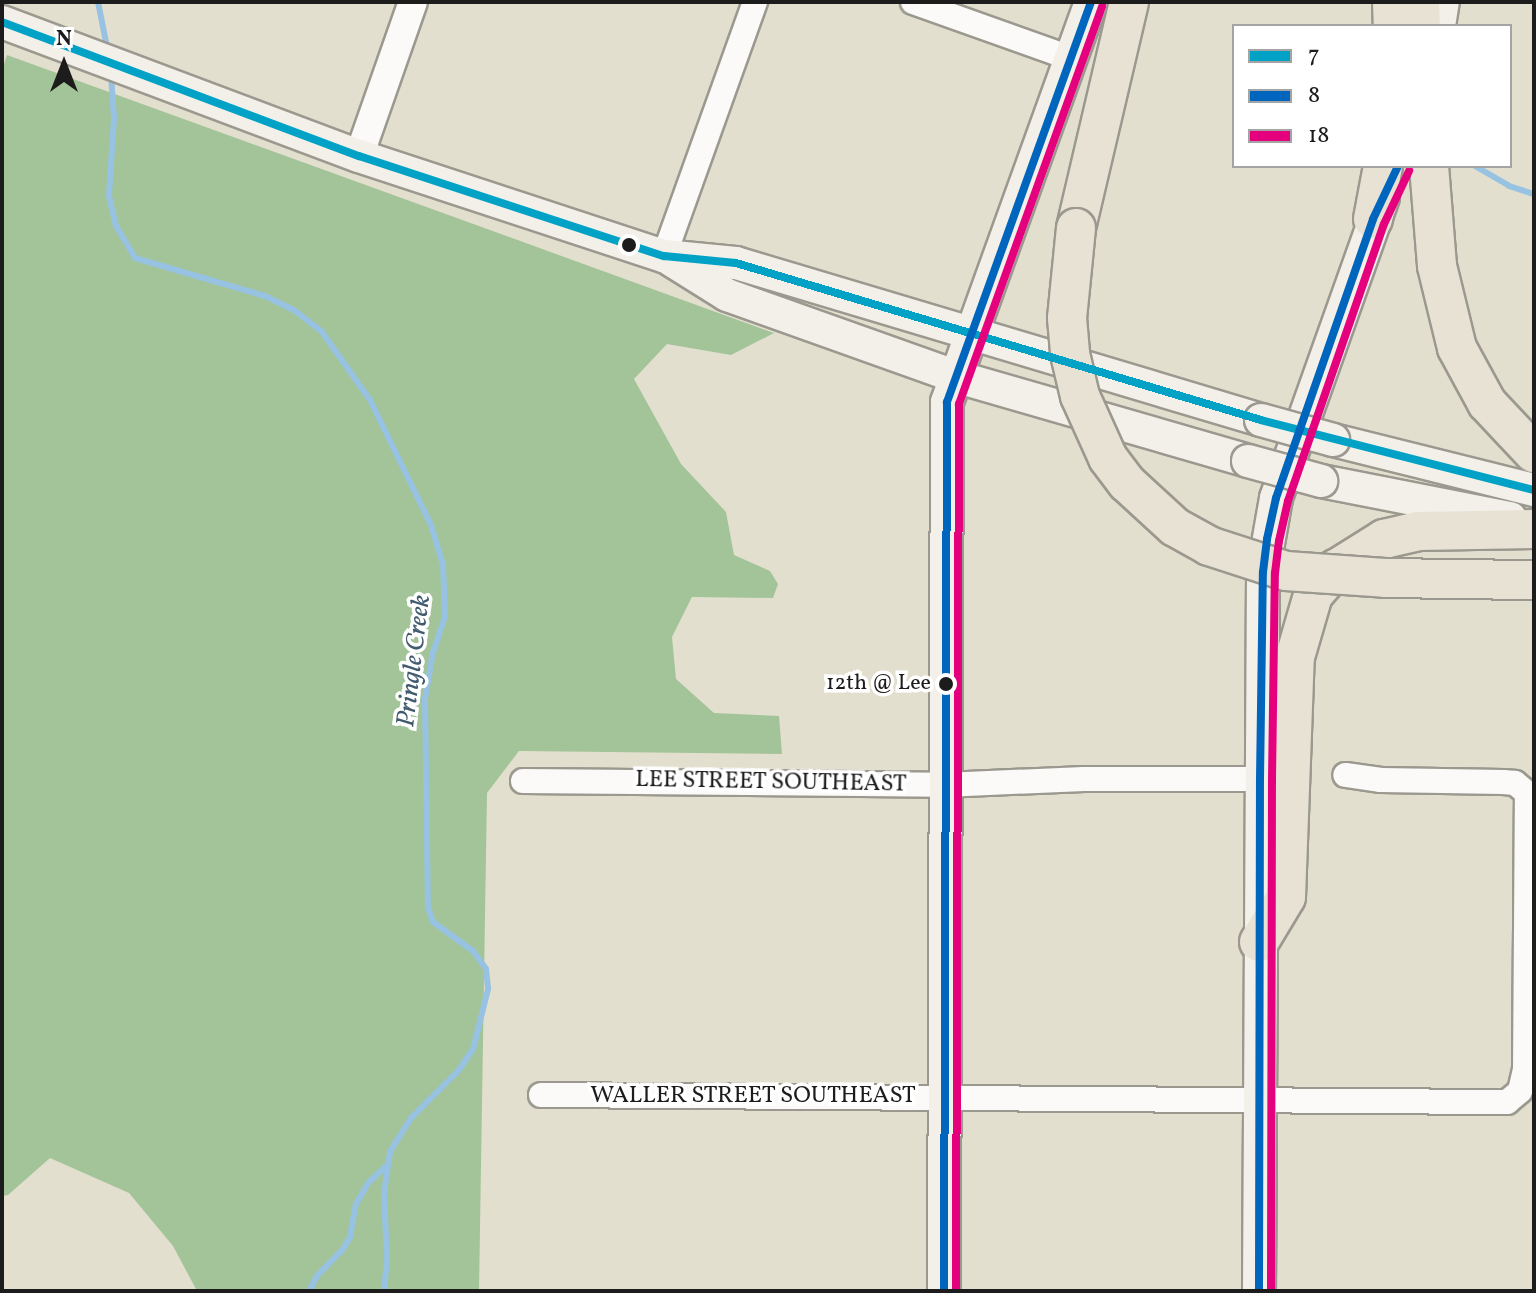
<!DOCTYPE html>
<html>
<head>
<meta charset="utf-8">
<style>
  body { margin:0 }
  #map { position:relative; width:1536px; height:1293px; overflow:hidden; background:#e3dfce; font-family:Vollkorn,serif }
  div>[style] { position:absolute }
  .forest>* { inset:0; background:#a3c499 }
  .stream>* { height:6px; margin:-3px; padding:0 3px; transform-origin:3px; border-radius:3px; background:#97c2e2 }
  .roads { filter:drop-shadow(2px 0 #9b998f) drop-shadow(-2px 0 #9b998f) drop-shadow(0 2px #9b998f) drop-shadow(0 -2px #9b998f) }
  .minor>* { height:24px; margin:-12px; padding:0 12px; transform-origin:12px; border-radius:12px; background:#fbfaf8 }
  .tertiary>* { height:28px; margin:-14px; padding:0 14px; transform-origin:14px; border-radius:14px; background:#fbfaf8 }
  .secondary>* { height:32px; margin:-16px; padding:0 16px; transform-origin:16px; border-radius:16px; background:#f3f0e9 }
  .trunk>* { height:38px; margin:-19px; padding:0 19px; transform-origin:19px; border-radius:19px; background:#e8e2d5 }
  .bridges { filter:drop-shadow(2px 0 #9b998f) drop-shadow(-2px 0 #9b998f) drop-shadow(0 2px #9b998f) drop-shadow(0 -2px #9b998f) }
  .secondary-bridge>* { height:32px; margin:-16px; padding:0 16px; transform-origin:16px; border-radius:16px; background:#f3f0e9 }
  .trunk-bridge>* { height:38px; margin:-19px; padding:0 19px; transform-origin:19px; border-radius:19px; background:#e8e2d5 }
  .bus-1>* { height:8px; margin:-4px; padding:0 4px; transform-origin:4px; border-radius:4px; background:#01a2c5 }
  .bus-2>* { height:8px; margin:-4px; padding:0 4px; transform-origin:4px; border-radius:4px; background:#0065bd }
  .bus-3>* { height:8px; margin:-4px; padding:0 4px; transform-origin:4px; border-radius:4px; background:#e5007d }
  .dots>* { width:22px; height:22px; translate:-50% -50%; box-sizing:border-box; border:4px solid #fff; border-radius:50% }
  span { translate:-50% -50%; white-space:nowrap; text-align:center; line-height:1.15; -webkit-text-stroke:7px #fff; paint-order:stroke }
  .bus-label { font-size:22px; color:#1c1c1c }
  .right { translate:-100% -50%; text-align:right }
  .street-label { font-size:24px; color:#1c1c1c }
  .water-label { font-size:26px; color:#405a6e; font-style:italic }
  .frame { position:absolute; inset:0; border:4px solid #1c1c1c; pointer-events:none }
  .legend { position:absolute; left:1232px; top:24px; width:280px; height:144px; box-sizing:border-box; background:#fff; border:2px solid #a4a4a4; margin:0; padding:10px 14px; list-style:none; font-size:24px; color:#1c1c1c }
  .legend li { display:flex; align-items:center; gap:16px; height:40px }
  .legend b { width:40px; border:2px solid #a4a4a4 }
  .north { position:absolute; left:24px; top:24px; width:80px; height:80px; -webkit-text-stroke:6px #fff; paint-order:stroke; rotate:0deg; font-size:22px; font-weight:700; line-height:32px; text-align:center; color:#1c1c1c }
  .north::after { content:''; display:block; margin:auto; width:28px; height:36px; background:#1c1c1c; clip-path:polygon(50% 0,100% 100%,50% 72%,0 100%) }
</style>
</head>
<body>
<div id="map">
  <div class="forest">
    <i style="clip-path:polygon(7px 55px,774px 333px,731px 355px,667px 344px,634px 379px,681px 464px,726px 512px,734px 555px,770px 571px,778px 584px,773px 598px,692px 597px,672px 637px,676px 679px,714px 713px,779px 716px,782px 754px,519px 751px,487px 793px,479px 1291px,197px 1291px,173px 1246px,129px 1193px,50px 1158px,8px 1195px,2px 1196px,2px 70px)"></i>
  </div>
  <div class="stream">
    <i style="left:98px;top:2px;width:51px;rotate:78.7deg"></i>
    <i style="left:111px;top:75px;width:43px;rotate:86deg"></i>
    <i style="left:114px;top:118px;width:78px;rotate:93.7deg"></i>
    <i style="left:109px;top:196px;width:31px;rotate:77deg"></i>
    <i style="left:116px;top:226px;width:37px;rotate:59deg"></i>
    <i style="left:135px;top:258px;width:135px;rotate:16.3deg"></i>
    <i style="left:265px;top:296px;width:32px;rotate:26deg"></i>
    <i style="left:294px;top:310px;width:36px;rotate:38deg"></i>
    <i style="left:322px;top:332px;width:83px;rotate:54.8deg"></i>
    <i style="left:370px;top:400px;width:139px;rotate:64deg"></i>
    <i style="left:431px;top:525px;width:42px;rotate:73.3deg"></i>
    <i style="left:443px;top:565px;width:51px;rotate:87.8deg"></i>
    <i style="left:445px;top:616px;width:38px;rotate:108deg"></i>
    <i style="left:433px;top:652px;width:48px;rotate:99.7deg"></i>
    <i style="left:425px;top:699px;width:208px;rotate:89.2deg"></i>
    <i style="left:428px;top:907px;width:16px;rotate:72deg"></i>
    <i style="left:433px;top:922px;width:49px;rotate:35.9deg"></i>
    <i style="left:473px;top:951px;width:22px;rotate:54deg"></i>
    <i style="left:486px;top:969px;width:20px;rotate:84deg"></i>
    <i style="left:488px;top:989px;width:62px;rotate:104deg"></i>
    <i style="left:473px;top:1049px;width:25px;rotate:124deg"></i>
    <i style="left:459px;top:1070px;width:68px;rotate:135deg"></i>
    <i style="left:411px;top:1118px;width:40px;rotate:122deg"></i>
    <i style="left:390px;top:1152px;width:41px;rotate:98.3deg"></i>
    <i style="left:384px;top:1193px;width:68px;rotate:87.5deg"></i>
    <i style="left:387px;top:1261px;width:30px;rotate:96deg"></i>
    <i style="left:1475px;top:166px;width:39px;rotate:30deg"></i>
    <i style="left:1509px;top:186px;width:26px;rotate:18deg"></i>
    <i style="left:309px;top:1291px;width:17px;rotate:-62deg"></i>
    <i style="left:317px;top:1276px;width:37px;rotate:-46deg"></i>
    <i style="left:343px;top:1249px;width:14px;rotate:-60deg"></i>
    <i style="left:350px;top:1237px;width:34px;rotate:-80deg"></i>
    <i style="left:356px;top:1204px;width:24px;rotate:-60deg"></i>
    <i style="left:368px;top:1183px;width:26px;rotate:-43deg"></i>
  </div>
  <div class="roads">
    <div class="minor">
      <i style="left:913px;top:2px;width:167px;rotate:19.6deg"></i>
      <i style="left:664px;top:256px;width:270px;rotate:-70.3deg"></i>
      <i style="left:523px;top:781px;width:421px;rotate:0.5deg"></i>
      <i style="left:944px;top:785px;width:140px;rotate:-2.5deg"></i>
      <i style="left:1084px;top:779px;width:176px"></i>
      <i style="left:541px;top:1095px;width:966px;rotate:0.42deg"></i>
      <i style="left:1507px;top:1102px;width:17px;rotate:-40deg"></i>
      <i style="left:1520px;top:1091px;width:22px;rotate:-77deg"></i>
      <i style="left:1525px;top:1070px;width:277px;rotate:-89.6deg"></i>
      <i style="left:1527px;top:793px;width:16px;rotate:-140deg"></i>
      <i style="left:1515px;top:783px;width:12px;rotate:-175deg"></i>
      <i style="left:1503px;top:782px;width:122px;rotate:-179.1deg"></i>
      <i style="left:1381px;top:780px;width:36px;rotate:-172deg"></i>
    </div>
    <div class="tertiary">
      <i style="left:359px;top:156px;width:163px;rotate:-70.7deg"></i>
    </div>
    <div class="secondary">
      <i style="left:2px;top:22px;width:381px;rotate:20.6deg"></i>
      <i style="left:359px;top:156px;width:321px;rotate:18.2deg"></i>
      <i style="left:664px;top:256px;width:72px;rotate:5.6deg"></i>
      <i style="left:736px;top:263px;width:548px;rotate:16.65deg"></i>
      <i style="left:1439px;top:26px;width:24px;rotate:-81deg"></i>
      <i style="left:671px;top:260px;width:66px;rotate:32deg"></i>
      <i style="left:727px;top:295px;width:241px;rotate:19.6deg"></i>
      <i style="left:954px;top:376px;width:306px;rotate:16.1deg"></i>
      <i style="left:1333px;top:440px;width:207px;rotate:14deg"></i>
      <i style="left:1321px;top:481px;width:193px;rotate:11.1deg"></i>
      <i style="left:944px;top:1291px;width:889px;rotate:-89.81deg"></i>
      <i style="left:947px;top:402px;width:425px;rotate:-70.2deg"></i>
      <i style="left:1259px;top:1291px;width:719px;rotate:-89.68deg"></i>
      <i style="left:1263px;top:572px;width:75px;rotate:-80deg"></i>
      <i style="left:1276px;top:498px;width:319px;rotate:-70.4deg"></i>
    </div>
    <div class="trunk">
      <i style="left:1392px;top:2px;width:24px;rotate:88deg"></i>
      <i style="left:1420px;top:2px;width:24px;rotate:88deg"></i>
      <i style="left:1429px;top:166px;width:100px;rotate:85.4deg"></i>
      <i style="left:1437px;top:266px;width:84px;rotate:76.3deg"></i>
      <i style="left:1457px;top:348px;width:63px;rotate:61.4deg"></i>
      <i style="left:1487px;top:403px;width:69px;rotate:46.8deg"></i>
      <i style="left:1373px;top:219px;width:54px;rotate:-79.3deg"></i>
      <i style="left:1076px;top:228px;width:232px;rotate:-76.8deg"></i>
      <i style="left:1259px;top:942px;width:52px;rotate:-59deg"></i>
      <i style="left:1286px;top:897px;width:240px;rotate:-87.9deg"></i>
      <i style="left:1295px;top:657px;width:65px;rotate:-73.8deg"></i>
      <i style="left:1313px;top:595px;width:35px;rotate:-49deg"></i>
      <i style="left:1336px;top:569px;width:57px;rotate:-32deg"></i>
      <i style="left:1384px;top:539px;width:35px;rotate:-13deg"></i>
      <i style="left:1418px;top:531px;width:116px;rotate:-1deg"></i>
    </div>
  </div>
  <div class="bridges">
    <div class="secondary-bridge">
      <i style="left:1261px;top:420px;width:75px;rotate:15.5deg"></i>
      <i style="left:1248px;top:461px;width:76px;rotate:15.3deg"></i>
    </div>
    <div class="trunk-bridge">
      <i style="left:1076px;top:228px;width:90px;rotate:95.7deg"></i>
      <i style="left:1067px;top:318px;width:36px;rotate:85deg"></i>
      <i style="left:1070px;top:354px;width:43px;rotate:76.6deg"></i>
      <i style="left:1080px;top:396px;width:68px;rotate:65.7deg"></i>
      <i style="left:1108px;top:458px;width:31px;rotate:53deg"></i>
      <i style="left:1127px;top:483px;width:65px;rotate:42.5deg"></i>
      <i style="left:1175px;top:527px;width:39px;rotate:29deg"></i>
      <i style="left:1209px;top:546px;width:81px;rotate:18deg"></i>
      <i style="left:1286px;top:571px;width:99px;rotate:4deg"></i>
      <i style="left:1385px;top:578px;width:149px;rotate:0.8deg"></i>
    </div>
  </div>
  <div class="bus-1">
    <i style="left:2px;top:22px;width:381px;rotate:20.6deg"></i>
    <i style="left:359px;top:156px;width:321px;rotate:18.2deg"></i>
    <i style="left:664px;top:256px;width:72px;rotate:5.6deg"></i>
    <i style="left:736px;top:263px;width:548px;rotate:16.65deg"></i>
    <i style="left:1261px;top:420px;width:282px;rotate:14.4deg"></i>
  </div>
  <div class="bus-2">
    <i style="left:944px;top:1291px;width:889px;rotate:-89.81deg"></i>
    <i style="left:947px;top:402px;width:425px;rotate:-70.2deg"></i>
    <i style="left:1259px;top:1291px;width:512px;rotate:-89.89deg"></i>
    <i style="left:1260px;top:779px;width:207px;rotate:-89.2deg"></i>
    <i style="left:1263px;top:572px;width:33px;rotate:-83deg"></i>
    <i style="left:1267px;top:539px;width:42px;rotate:-77.6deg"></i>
    <i style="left:1276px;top:498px;width:295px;rotate:-70.8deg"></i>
    <i style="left:1373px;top:219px;width:59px;rotate:-64.7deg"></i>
  </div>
  <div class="bus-3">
    <i style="left:956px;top:1291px;width:887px;rotate:-89.81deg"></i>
    <i style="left:959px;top:404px;width:423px;rotate:-70.2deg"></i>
    <i style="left:1271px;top:1291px;width:512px;rotate:-89.89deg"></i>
    <i style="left:1272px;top:779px;width:206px;rotate:-89.2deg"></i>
    <i style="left:1275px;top:573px;width:32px;rotate:-83deg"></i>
    <i style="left:1279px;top:541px;width:41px;rotate:-77.3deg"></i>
    <i style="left:1288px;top:501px;width:293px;rotate:-70.9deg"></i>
    <i style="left:1384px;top:224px;width:59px;rotate:-64.7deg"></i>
  </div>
  <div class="dots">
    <i style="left:629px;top:245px;background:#1c1c1c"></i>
    <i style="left:946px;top:684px;background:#1c1c1c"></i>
  </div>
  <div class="bus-label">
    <span class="right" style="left:931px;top:684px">12th @ Lee</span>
  </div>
  <div class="street-label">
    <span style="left:771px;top:783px;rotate:1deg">LEE STREET SOUTHEAST</span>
    <span style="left:753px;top:1097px">WALLER STREET SOUTHEAST</span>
  </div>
  <div class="water-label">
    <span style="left:415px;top:661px;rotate:-83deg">Pringle Creek</span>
  </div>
  <div class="frame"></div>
  <ul class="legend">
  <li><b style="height:10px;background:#01a2c5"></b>7</li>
  <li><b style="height:10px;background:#0065bd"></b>8</li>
  <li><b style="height:10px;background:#e5007d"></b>18</li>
  </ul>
  <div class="north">N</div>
</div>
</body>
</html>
